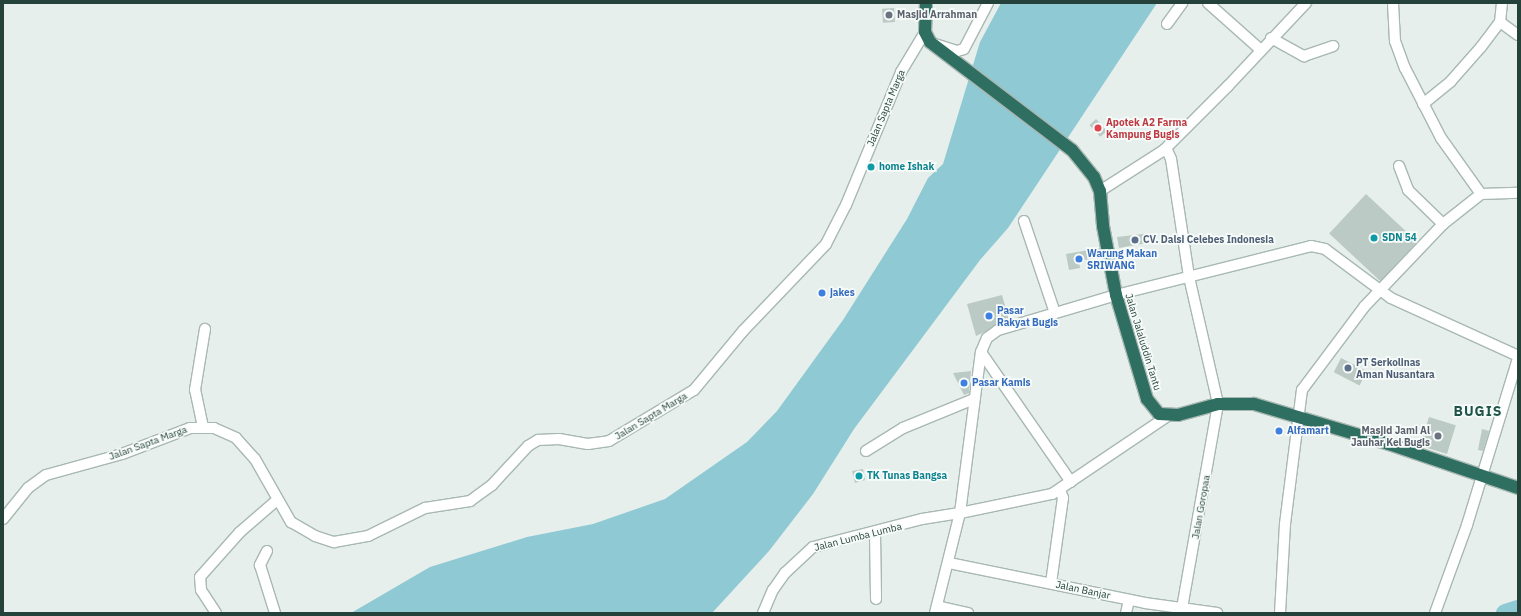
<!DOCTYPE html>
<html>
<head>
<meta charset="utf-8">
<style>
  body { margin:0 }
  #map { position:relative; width:1521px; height:616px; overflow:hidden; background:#e6efeb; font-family:"IBM Plex Sans",sans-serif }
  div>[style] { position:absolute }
  .water>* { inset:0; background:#8ec9d4 }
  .river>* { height:18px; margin:-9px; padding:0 9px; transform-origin:9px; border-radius:9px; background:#8ec9d4 }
  .building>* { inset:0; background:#bbcac4; transform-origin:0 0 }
  .roads { filter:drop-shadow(1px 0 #a8b8b2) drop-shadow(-1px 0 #a8b8b2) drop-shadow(0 1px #a8b8b2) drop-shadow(0 -1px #a8b8b2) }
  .minor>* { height:10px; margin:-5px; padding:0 5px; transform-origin:5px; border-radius:5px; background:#fff }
  .highway>* { height:12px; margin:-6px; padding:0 6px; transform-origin:6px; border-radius:6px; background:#2f6f62 }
  .dots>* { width:11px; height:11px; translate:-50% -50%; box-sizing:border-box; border:2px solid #f7fbf9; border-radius:50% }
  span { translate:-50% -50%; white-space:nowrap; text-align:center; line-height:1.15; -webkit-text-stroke:3.5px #f7fbf9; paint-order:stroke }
  .worship-label { font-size:10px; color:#5b616d; font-weight:700 }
  .left { translate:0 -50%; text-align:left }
  .right { translate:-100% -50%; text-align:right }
  .street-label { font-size:10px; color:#24423a }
  .health-label { font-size:10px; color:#be3a42; font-weight:700 }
  .culture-label { font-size:10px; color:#0d838f; font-weight:700 }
  .service-label { font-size:10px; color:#4e5e75; font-weight:700 }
  .shop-label { font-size:10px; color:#366cbe; font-weight:700 }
  .district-label { font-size:14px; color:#1f5548; font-weight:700; letter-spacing:1px }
  .frame { position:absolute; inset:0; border:4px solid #24423a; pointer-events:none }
</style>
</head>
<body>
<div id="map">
  <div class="water">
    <i style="clip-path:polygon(1001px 3px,1157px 3px,1008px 228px,980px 260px,854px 429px,813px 494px,769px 551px,712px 613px,351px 613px,430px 567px,527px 537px,593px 524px,665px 499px,747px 442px,777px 411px,843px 320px,907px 219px,928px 178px,943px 164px,980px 42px)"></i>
  </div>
  <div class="river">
    <i style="left:1505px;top:613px;width:14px;rotate:-17deg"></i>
  </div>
  <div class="building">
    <i style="left:894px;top:8px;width:14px;height:12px;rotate:86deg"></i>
    <i style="left:1096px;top:119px;width:16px;height:9px;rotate:47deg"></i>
    <i style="left:1366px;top:194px;width:70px;height:54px;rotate:43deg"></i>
    <i style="clip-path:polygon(1151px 233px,1152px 242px,1119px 248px,1117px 237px)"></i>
    <i style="clip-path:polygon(1100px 248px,1101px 257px,1079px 261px,1080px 268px,1069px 270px,1066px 254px)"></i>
    <i style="clip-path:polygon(1002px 295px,1009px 320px,976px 336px,967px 304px)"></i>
    <i style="left:1341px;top:358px;width:29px;height:16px;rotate:27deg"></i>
    <i style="clip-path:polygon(971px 371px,969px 393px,964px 395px,953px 373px)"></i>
    <i style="left:1429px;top:417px;width:28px;height:30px;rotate:17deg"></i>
    <i style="clip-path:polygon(1482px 429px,1489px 431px,1483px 451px,1478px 450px)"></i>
    <i style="clip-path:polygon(863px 469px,865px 480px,855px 483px,852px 471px)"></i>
  </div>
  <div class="roads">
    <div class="minor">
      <i style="left:1208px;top:3px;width:71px;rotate:41.6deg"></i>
      <i style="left:1393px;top:3px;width:38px;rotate:87deg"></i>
      <i style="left:1395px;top:41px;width:29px;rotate:70deg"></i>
      <i style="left:1405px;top:68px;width:79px;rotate:62.8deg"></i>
      <i style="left:1441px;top:138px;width:69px;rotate:54.5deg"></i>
      <i style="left:1500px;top:22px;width:22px;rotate:36deg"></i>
      <i style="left:1167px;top:24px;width:26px;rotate:-54deg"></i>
      <i style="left:1271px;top:38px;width:38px;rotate:29deg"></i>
      <i style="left:1304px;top:56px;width:31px;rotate:-19deg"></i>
      <i style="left:935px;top:44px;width:23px;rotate:18deg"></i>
      <i style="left:957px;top:51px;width:7px;rotate:-16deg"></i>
      <i style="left:964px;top:49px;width:52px;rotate:-62.4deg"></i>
      <i style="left:1423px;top:104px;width:36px;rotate:-39deg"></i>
      <i style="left:1451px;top:81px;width:45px;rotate:-48.6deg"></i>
      <i style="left:1481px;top:47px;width:31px;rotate:-53deg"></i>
      <i style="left:1500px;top:22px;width:19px;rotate:-84deg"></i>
      <i style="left:1164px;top:150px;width:3px"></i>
      <i style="left:1167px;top:150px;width:10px;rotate:66deg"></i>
      <i style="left:1171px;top:159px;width:119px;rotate:81.3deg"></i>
      <i style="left:1189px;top:277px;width:130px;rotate:77.1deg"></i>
      <i style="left:1218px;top:404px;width:208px;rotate:100deg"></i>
      <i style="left:1399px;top:166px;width:26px;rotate:69deg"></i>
      <i style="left:1408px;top:190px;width:49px;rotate:44.2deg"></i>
      <i style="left:1100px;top:191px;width:76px;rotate:-32.6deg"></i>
      <i style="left:1164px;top:150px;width:91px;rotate:-45deg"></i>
      <i style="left:1228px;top:86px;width:114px;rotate:-46.8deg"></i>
      <i style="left:1024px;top:221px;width:97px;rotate:71.4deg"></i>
      <i style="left:981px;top:352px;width:158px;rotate:55.3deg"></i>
      <i style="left:203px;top:427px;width:38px;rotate:-102deg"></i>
      <i style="left:195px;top:390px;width:62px;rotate:-80.7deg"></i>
      <i style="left:866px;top:451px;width:44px;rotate:-31.9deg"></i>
      <i style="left:903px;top:428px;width:77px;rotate:-22.2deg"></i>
      <i style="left:3px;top:519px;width:40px;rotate:-51deg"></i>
      <i style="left:28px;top:488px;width:22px;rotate:-36deg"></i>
      <i style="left:46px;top:475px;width:79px;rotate:-15.4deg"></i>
      <i style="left:122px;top:454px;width:73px;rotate:-20.9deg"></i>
      <i style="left:190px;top:428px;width:24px"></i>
      <i style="left:214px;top:428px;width:24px;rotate:24deg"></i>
      <i style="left:236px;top:438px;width:28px;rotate:48deg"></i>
      <i style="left:255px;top:459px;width:73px;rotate:60.3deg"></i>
      <i style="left:291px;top:522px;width:28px;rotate:30deg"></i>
      <i style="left:315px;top:536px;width:20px;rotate:18deg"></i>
      <i style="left:334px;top:542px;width:35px;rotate:-10deg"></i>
      <i style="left:368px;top:536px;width:64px;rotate:-26.2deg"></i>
      <i style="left:425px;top:508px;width:46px;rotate:-8.8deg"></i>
      <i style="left:470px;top:501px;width:27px;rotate:-36deg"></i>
      <i style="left:492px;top:485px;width:53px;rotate:-47.3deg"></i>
      <i style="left:528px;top:446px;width:12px;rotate:-31deg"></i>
      <i style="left:538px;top:440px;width:21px;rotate:-3deg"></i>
      <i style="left:559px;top:439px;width:29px;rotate:10deg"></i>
      <i style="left:588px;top:444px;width:21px;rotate:-8deg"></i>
      <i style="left:609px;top:441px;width:99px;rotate:-31deg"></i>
      <i style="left:694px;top:390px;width:77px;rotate:-50.3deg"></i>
      <i style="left:743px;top:331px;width:120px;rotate:-46.3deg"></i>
      <i style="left:826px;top:244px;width:44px;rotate:-62.9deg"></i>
      <i style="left:846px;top:205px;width:144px;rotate:-67.5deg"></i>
      <i style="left:901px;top:72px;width:47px;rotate:-59deg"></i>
      <i style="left:875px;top:533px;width:66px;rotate:89.1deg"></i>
      <i style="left:267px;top:551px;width:16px;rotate:117deg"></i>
      <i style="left:260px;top:565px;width:50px;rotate:72.6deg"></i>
      <i style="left:949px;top:563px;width:200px;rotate:11.5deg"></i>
      <i style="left:1145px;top:603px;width:73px;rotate:7.9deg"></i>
      <i style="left:1051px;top:583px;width:86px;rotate:-82deg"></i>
      <i style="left:1063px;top:498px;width:9px;rotate:-111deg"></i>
      <i style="left:937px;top:606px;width:32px;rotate:13deg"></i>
      <i style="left:216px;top:613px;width:27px;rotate:-123deg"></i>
      <i style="left:201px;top:590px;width:13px;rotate:-94deg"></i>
      <i style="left:200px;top:577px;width:60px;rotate:-48.4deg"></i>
      <i style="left:240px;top:532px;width:49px;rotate:-40.9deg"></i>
      <i style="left:763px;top:613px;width:25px;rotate:-67deg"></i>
      <i style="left:773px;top:590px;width:21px;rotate:-55deg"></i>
      <i style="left:785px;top:573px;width:38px;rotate:-43deg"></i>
      <i style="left:813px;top:547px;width:113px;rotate:-14.4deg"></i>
      <i style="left:922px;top:519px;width:38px;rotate:-9deg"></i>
      <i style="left:960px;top:513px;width:162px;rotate:-82.6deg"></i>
      <i style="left:981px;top:352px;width:15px;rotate:-67deg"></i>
      <i style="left:987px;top:338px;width:14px;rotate:-36deg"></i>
      <i style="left:998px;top:330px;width:123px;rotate:-16.5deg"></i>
      <i style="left:1116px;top:295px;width:201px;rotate:-14.1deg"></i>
      <i style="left:1311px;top:246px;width:14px;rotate:12deg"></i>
      <i style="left:1325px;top:249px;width:82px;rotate:36.6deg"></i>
      <i style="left:1391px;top:298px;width:140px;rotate:24.5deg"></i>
      <i style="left:935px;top:613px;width:103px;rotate:-76deg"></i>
      <i style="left:960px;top:513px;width:94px;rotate:-11.7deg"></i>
      <i style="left:1052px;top:494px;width:138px;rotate:-34deg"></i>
      <i style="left:1126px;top:613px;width:13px;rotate:-77deg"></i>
      <i style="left:1280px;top:613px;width:89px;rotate:-86.8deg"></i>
      <i style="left:1285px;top:524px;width:135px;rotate:-82.8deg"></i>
      <i style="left:1302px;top:390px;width:104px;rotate:-53.2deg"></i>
      <i style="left:1364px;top:307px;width:115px;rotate:-46.4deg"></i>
      <i style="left:1443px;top:224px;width:48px;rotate:-38.3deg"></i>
      <i style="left:1481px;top:194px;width:37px;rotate:-2deg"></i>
      <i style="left:1435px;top:613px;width:94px;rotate:-70deg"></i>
      <i style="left:1467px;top:525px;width:175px;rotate:-73deg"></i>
    </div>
    <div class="highway">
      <i style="left:926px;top:3px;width:29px;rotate:92deg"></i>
      <i style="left:925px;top:32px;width:11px;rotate:63deg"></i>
      <i style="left:930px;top:42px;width:178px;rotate:37.3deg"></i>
      <i style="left:1072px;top:150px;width:35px;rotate:51deg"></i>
      <i style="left:1094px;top:177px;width:15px;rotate:67deg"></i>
      <i style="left:1100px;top:191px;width:35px;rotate:85deg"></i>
      <i style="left:1103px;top:226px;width:70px;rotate:79.3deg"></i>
      <i style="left:1116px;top:295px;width:109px;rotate:73.4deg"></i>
      <i style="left:1147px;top:399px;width:19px;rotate:51deg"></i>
      <i style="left:1159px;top:414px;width:19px;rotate:3deg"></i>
      <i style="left:1178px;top:415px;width:41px;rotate:-15.4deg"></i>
      <i style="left:1218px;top:404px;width:36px"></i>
      <i style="left:1254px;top:404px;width:141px;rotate:16.5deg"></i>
      <i style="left:1389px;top:444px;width:136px;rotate:18.8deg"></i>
    </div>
  </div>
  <div class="dots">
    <i style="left:889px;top:15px;background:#6b7280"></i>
    <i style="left:1098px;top:128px;background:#e0444e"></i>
    <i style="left:871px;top:167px;background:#0f9aa8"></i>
    <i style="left:1374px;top:238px;background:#0f9aa8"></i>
    <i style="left:1135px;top:240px;background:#5c6f8a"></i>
    <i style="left:1079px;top:259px;background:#3f7fe0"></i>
    <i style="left:822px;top:293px;background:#3f7fe0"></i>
    <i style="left:989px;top:316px;background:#3f7fe0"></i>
    <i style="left:1348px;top:368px;background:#5c6f8a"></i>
    <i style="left:964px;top:383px;background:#3f7fe0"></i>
    <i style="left:1279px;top:431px;background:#3f7fe0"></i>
    <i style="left:1438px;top:436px;background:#6b7280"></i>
    <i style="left:859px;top:476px;background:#0f9aa8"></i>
  </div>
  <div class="worship-label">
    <span class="left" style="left:897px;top:15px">Masjid Arrahman</span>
    <span class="right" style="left:1430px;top:436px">Masjid Jami Al<br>Jauhar Kel Bugis</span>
  </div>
  <div class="street-label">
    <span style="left:886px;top:108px;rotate:-67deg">Jalan Sapta Marga</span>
    <span style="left:1143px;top:342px;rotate:73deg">Jalan Jalaluddin Tantu</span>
    <span style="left:651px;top:416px;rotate:-31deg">Jalan Sapta Marga</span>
    <span style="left:148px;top:443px;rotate:-20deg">Jalan Sapta Marga</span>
    <span style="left:1201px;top:507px;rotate:-80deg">Jalan Goropaa</span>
    <span style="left:858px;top:537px;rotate:-14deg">Jalan Lumba Lumba</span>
    <span style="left:1083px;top:590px;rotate:12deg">Jalan Banjar</span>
  </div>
  <div class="health-label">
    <span class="left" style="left:1106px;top:128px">Apotek A2 Farma<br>Kampung Bugis</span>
  </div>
  <div class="culture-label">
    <span class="left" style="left:879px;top:167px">home Ishak</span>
    <span class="left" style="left:1382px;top:238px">SDN 54</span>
    <span class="left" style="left:867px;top:476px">TK Tunas Bangsa</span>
  </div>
  <div class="service-label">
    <span class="left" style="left:1143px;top:240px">CV. Dalsi Celebes Indonesia</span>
    <span class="left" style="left:1356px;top:368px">PT Serkolinas<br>Aman Nusantara</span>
  </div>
  <div class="shop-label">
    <span class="left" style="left:1087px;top:259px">Warung Makan<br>SRIWANG</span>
    <span class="left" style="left:830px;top:293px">jakes</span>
    <span class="left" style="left:997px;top:316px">Pasar<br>Rakyat Bugis</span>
    <span class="left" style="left:972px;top:383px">Pasar Kamis</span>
    <span class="left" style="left:1287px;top:431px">Alfamart</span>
  </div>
  <div class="district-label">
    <span style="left:1478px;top:411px">BUGIS</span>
  </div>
  <div class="frame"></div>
</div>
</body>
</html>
